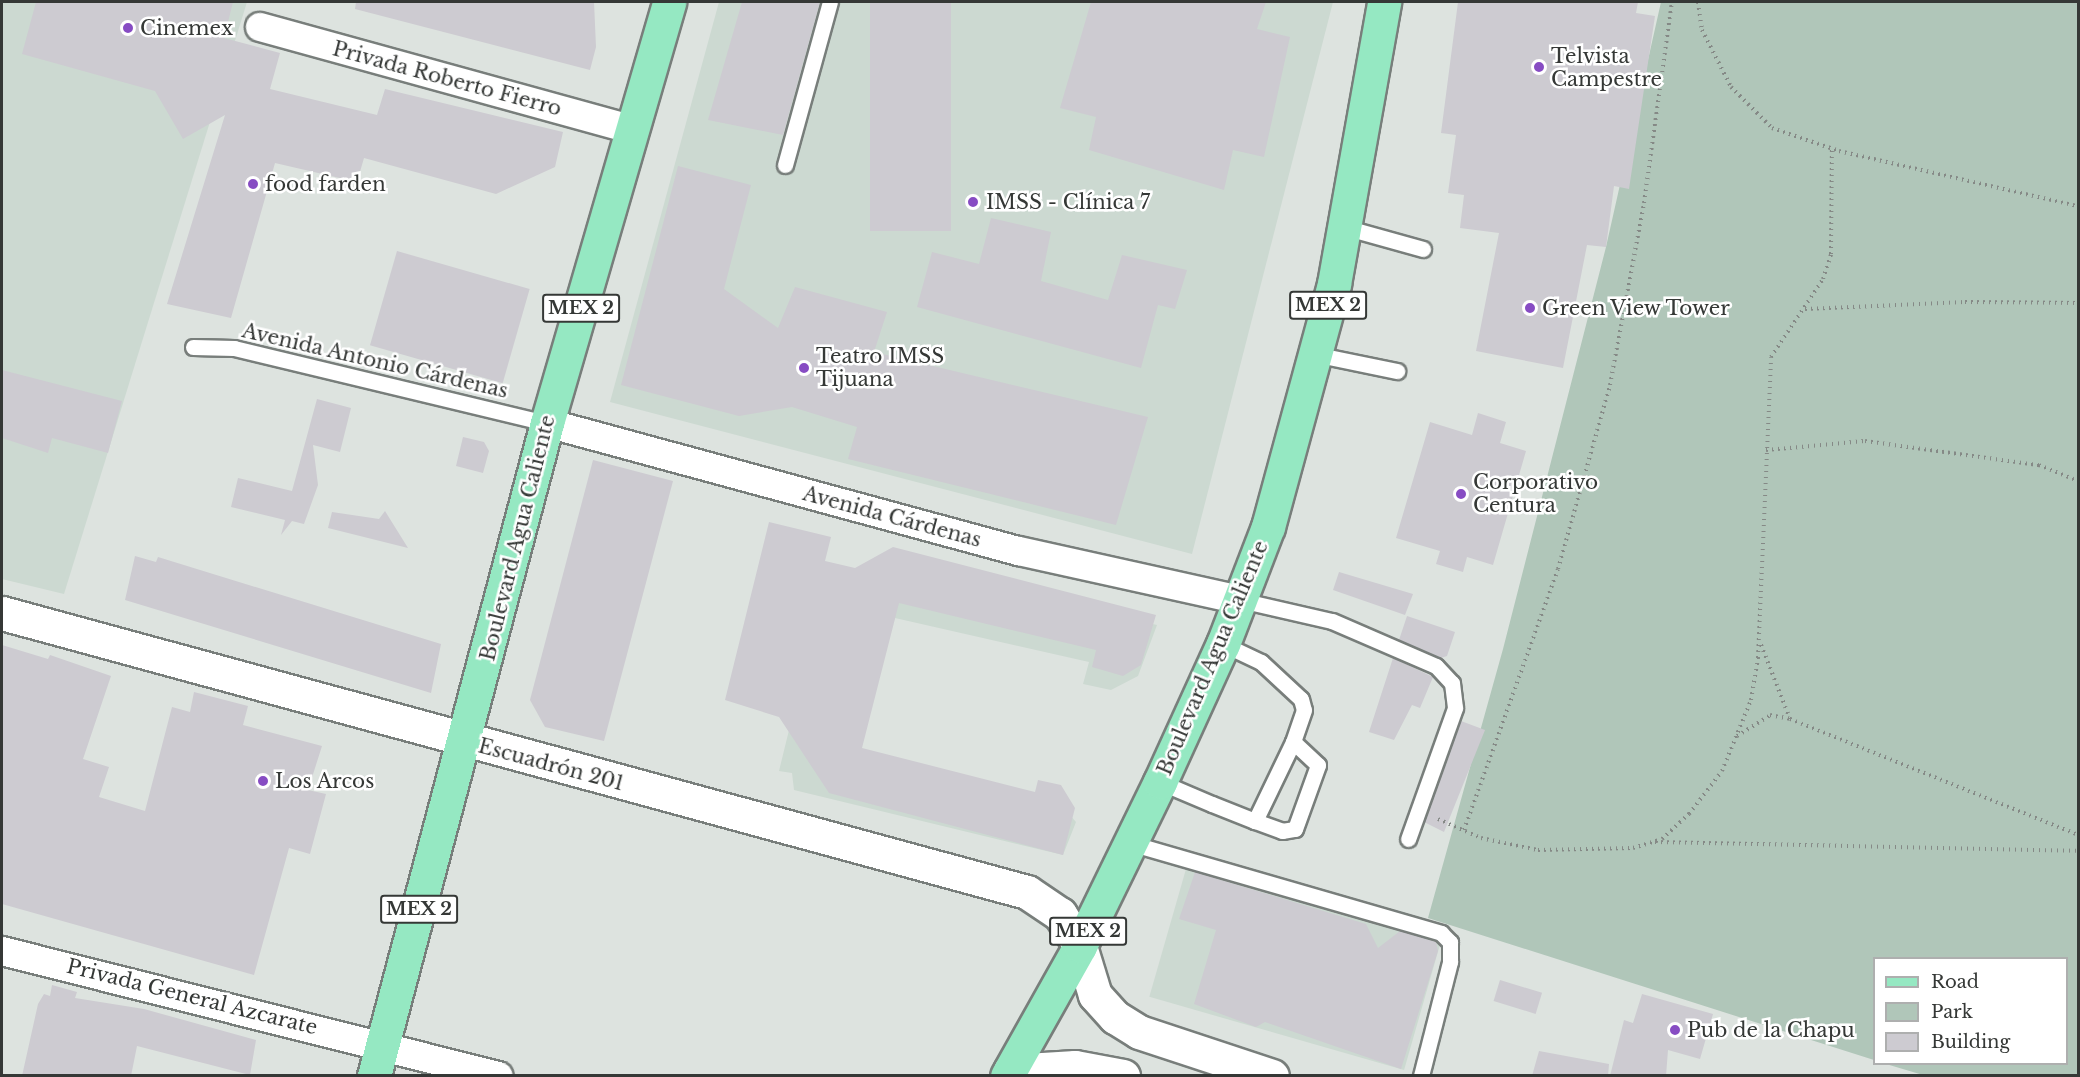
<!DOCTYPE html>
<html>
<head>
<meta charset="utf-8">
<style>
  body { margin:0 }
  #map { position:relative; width:2080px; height:1077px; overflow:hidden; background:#dde3df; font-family:"Libre Baskerville",serif }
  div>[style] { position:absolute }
  .built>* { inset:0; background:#ccd9d1; transform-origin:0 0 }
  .green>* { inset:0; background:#b0c6b9 }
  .building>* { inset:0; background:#cdcbd1; transform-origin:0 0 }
  .path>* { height:4px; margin-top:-2px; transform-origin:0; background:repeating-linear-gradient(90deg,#858986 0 1.5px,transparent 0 6px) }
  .roads { filter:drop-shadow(2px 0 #787e7b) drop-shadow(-2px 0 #787e7b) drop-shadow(0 2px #787e7b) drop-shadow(0 -2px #787e7b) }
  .lane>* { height:15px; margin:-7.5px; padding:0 7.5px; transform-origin:7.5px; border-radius:7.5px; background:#fff }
  .street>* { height:28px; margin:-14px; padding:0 14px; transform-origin:14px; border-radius:14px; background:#fff }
  .secondary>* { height:33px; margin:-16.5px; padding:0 16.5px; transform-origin:16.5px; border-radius:16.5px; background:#fff }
  .primary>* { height:33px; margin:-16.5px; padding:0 16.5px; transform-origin:16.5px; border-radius:16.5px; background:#95e8c2 }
  .dots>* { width:16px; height:16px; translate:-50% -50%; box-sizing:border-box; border:3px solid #fff; border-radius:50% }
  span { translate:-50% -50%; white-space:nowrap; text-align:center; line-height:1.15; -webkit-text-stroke:5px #fff; paint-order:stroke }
  .shield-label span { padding:2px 4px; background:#fff; border:2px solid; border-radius:4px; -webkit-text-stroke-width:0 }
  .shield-label { font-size:18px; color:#353836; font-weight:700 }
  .poi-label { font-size:20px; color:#353836 }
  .left { translate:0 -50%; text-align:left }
  .street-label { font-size:20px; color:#353836 }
  .frame { position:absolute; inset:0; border:3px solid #353836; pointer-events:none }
  .legend { position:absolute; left:1873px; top:957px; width:195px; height:108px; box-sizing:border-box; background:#fff; border:2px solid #aeafaf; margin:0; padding:8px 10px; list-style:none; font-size:18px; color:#353836 }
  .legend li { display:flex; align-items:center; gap:12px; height:30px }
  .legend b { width:30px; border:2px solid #aeafaf }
</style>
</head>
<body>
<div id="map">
  <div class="built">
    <i style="clip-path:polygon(2px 2px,247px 2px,64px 594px,2px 579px)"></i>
    <i style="clip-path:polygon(719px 2px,1333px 2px,1192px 554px,610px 402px)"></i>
    <i style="clip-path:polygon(877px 560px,1157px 625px,1138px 676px,1111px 690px,1083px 684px,1089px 662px,895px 618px,845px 745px,1056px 799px,1076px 822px,1063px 855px,794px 790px,792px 773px,779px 771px,824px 587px)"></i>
    <i style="left:1186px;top:869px;width:265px;height:133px;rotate:16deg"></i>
  </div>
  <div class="green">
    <i style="clip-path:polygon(1661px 2px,2078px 2px,2078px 1075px,1923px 1075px,1886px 1064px,2066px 1064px,2066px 958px,1874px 958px,1874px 1060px,1428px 918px,1503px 649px,1606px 247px)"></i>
  </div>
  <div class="building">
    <i style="clip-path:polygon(36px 2px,233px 2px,224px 38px,280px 53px,270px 89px,377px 115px,385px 89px,563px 132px,555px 167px,496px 194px,364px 158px,357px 182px,275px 163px,231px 318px,167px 304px,225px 115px,183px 139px,155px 91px,22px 54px)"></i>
    <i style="clip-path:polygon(356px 2px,594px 2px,596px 47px,590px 70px,355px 9px)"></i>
    <i style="clip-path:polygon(742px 2px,820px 2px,783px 135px,708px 120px)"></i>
    <i style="left:870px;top:2px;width:81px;height:229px"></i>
    <i style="clip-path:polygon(1091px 2px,1266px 2px,1257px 29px,1290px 37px,1264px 157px,1233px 150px,1224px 190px,1089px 150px,1096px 117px,1060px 108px)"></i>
    <i style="clip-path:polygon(1458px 2px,1638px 2px,1636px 13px,1655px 16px,1629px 189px,1614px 186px,1606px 247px,1587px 245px,1563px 368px,1476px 351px,1499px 233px,1460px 228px,1464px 195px,1448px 193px,1456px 135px,1441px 133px)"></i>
    <i style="clip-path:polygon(678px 166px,751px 185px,724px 289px,778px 328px,795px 287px,887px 312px,874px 352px,1148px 417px,1116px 525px,848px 459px,857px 427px,792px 407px,739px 416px,621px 385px)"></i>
    <i style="clip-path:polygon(991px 218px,1051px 232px,1041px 281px,1108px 300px,1122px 255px,1187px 270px,1175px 309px,1158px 305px,1141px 368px,917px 307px,932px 252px,979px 264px)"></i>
    <i style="left:397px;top:251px;width:138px;height:98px;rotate:16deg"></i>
    <i style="clip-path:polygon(2px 370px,122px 401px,108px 453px,52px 438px,48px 453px,2px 438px)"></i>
    <i style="clip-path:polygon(317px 399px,351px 408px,340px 452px,313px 445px,318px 485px,304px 524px,292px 521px,281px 535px,285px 520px,231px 507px,238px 478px,292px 491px)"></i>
    <i style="clip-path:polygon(1478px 413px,1506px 422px,1500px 443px,1526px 451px,1493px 565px,1467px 557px,1463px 572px,1436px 564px,1440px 551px,1396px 538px,1430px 422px,1472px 435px)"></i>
    <i style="clip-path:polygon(463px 437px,484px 442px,489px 451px,483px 473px,456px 466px)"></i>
    <i style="clip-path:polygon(593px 460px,673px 481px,604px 741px,545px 727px,530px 700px)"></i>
    <i style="clip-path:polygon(385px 511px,408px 548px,328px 528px,332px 512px,379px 519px)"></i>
    <i style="clip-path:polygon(769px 522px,831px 537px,825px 561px,855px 568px,893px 547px,1156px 615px,1141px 665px,1123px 676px,1092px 667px,1096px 650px,899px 603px,862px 748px,1035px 792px,1038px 780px,1061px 785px,1075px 808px,1063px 855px,829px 793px,779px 717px,725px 700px)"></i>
    <i style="clip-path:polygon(135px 556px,156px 562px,158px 557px,441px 644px,431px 693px,125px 600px)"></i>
    <i style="clip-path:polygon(1339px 572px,1413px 594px,1405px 615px,1333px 590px)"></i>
    <i style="clip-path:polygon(1407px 616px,1455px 632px,1447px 656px,1441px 658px,1399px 640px)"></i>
    <i style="clip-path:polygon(2px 645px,48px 659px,50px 655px,111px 676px,83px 759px,109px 767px,99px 797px,145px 811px,172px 707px,190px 712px,194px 692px,248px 706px,243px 725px,322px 746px,308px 790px,326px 794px,310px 854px,289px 848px,254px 975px,2px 904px)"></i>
    <i style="clip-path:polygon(1393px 658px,1433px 677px,1420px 708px,1412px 705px,1394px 740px,1369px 732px)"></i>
    <i style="clip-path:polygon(1461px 721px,1485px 730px,1444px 832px,1424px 822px)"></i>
    <i style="clip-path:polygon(1195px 872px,1366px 924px,1378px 948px,1400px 931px,1436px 942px,1438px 951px,1401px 1069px,1265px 1022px,1256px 1027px,1194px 1004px,1216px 930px,1179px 919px)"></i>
    <i style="left:1500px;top:980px;width:44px;height:22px;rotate:17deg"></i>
    <i style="clip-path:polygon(52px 985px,77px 992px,75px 998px,144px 1009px,256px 1040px,250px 1075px,137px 1046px,131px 1076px,22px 1076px,38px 1004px,44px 994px,50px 996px)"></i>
    <i style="clip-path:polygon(1642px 994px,1713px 1014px,1700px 1059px,1668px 1050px,1666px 1076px,1610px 1076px,1624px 1020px,1633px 1023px)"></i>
    <i style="clip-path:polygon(1539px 1051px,1609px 1064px,1608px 1076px,1532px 1076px)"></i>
  </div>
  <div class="path">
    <i style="left:1698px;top:2px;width:28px;rotate:82deg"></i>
    <i style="left:1702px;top:30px;width:64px;rotate:63deg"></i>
    <i style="left:1731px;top:87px;width:58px;rotate:45deg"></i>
    <i style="left:1772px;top:128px;width:71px;rotate:18.9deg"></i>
    <i style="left:1839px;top:151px;width:245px;rotate:13deg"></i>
    <i style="left:1805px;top:309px;width:160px;rotate:-2.5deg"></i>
    <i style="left:1965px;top:302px;width:113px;rotate:0.5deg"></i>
    <i style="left:1766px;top:450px;width:99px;rotate:-5.2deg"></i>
    <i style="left:1865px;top:441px;width:176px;rotate:7.9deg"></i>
    <i style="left:2039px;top:465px;width:42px;rotate:22.3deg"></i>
    <i style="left:1790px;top:719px;width:310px;rotate:21.9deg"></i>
    <i style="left:1737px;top:736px;width:39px;rotate:-32deg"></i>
    <i style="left:1770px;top:715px;width:20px;rotate:11deg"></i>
    <i style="left:1790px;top:719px;width:83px;rotate:-111.3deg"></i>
    <i style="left:1438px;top:819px;width:47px;rotate:23.8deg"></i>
    <i style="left:1481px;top:838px;width:58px;rotate:11.9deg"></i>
    <i style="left:1538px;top:850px;width:95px;rotate:-1.2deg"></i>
    <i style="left:1633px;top:848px;width:30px;rotate:-17deg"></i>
    <i style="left:1662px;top:839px;width:37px;rotate:-43deg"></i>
    <i style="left:1689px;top:814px;width:54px;rotate:-52.5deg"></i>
    <i style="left:1722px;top:771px;width:77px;rotate:-67.8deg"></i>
    <i style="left:1751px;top:700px;width:43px;rotate:-80.5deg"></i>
    <i style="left:1758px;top:658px;width:301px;rotate:-87.5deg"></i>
    <i style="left:1771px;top:357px;width:94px;rotate:-56.3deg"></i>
    <i style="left:1823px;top:279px;width:26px;rotate:-72deg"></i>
    <i style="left:1831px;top:254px;width:106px;rotate:-89.5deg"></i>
    <i style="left:1464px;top:830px;width:277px;rotate:-70.2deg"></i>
    <i style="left:1558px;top:569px;width:191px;rotate:-74.2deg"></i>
    <i style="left:1610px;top:385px;width:185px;rotate:-79.4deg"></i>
    <i style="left:1644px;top:203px;width:203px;rotate:-82.1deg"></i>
    <i style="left:1655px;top:842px;width:423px;rotate:1.2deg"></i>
  </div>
  <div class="roads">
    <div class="lane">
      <i style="left:785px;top:165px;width:169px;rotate:-74.6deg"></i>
      <i style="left:1344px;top:227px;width:82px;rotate:15.6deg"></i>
      <i style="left:193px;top:347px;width:41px;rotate:1.4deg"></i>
      <i style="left:234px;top:348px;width:322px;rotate:13.5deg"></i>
      <i style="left:1314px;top:354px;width:85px;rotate:11.6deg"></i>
      <i style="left:1240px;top:600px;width:94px;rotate:12.9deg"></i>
      <i style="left:1332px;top:621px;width:113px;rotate:23.4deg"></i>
      <i style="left:1436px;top:666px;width:23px;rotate:47deg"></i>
      <i style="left:1452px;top:683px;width:25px;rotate:83deg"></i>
      <i style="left:1455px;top:708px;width:139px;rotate:109.7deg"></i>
      <i style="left:1223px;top:644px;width:42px;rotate:25.3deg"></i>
      <i style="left:1261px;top:662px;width:54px;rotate:42.8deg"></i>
      <i style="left:1301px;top:699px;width:11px;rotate:75deg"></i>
      <i style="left:1304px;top:710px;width:34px;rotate:109deg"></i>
      <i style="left:1160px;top:782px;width:56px;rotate:22.9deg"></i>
      <i style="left:1212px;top:804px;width:46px;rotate:21.6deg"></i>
      <i style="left:1255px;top:821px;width:29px;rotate:20deg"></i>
      <i style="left:1282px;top:831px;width:13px;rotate:-9deg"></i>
      <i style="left:1295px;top:829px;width:68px;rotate:-70.2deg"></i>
      <i style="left:1318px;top:765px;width:34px;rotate:-137deg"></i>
      <i style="left:1293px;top:742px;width:88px;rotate:115.7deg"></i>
      <i style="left:1130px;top:843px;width:324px;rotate:16.1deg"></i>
      <i style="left:1441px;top:933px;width:13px;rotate:45deg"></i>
      <i style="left:1450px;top:942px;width:20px;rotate:90deg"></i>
      <i style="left:1450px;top:962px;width:118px;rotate:104.3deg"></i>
    </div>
    <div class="street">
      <i style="left:260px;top:27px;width:387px;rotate:15.4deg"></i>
      <i style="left:547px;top:423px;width:489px;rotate:15.2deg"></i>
      <i style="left:1019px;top:551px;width:226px;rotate:12.5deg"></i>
      <i style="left:2px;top:951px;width:512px;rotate:14.14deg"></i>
    </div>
    <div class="secondary">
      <i style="left:2px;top:613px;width:1062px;rotate:15.23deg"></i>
      <i style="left:1027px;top:892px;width:40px;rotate:34deg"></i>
      <i style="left:1060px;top:914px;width:38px;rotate:58deg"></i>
      <i style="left:1080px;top:946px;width:51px;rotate:73deg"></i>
      <i style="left:1095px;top:995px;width:30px;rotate:48deg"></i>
      <i style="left:1115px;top:1017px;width:28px;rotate:32deg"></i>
      <i style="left:1139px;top:1032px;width:140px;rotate:18.3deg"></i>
      <i style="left:1010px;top:1071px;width:65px;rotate:-3.5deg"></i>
      <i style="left:1075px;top:1067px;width:49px;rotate:10.6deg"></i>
    </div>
    <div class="primary">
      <i style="left:374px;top:1076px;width:676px;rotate:-75.16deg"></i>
      <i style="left:547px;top:423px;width:438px;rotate:-73.8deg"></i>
      <i style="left:1007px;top:1076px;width:149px;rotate:-60.7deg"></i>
      <i style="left:1080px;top:946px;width:182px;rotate:-64deg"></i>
      <i style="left:1160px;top:782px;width:152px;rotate:-65.5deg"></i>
      <i style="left:1223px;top:644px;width:125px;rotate:-69deg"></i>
      <i style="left:1268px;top:527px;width:252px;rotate:-74.8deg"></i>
      <i style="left:1334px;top:284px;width:286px;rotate:-79.9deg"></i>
    </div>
  </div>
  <div class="dots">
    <i style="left:128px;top:28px;background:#874cc3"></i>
    <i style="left:1539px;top:67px;background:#874cc3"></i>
    <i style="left:253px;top:184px;background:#874cc3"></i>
    <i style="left:973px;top:202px;background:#874cc3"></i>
    <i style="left:1530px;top:308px;background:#874cc3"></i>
    <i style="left:804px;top:368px;background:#874cc3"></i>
    <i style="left:1461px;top:494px;background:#874cc3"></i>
    <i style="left:263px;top:781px;background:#874cc3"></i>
    <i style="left:1675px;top:1030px;background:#874cc3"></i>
  </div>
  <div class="shield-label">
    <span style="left:1328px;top:305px">MEX 2</span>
    <span style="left:581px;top:308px">MEX 2</span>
    <span style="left:419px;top:909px">MEX 2</span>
    <span style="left:1088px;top:931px">MEX 2</span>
  </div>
  <div class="poi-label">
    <span class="left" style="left:140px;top:28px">Cinemex</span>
    <span class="left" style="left:1551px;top:68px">Telvista<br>Campestre</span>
    <span class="left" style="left:265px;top:184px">food farden</span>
    <span class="left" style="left:986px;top:202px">IMSS - Clínica 7</span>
    <span class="left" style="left:1542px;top:308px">Green View Tower</span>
    <span class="left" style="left:816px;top:368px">Teatro IMSS<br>Tijuana</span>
    <span class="left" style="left:1473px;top:494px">Corporativo<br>Centura</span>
    <span class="left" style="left:275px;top:781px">Los Arcos</span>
    <span class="left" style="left:1687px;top:1030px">Pub de la Chapu</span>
  </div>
  <div class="street-label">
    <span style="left:447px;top:79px;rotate:15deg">Privada Roberto Fierro</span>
    <span style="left:375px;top:361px;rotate:13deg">Avenida Antonio Cárdenas</span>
    <span style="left:892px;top:517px;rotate:15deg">Avenida Cárdenas</span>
    <span style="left:518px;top:538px;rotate:-76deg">Boulevard Agua Caliente</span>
    <span style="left:1213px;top:658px;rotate:-67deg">Boulevard Agua Caliente</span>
    <span style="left:551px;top:765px;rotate:15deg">Escuadrón 201</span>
    <span style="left:192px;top:997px;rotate:14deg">Privada General Azcarate</span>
  </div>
  <div class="frame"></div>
  <ul class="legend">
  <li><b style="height:8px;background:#95e8c2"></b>Road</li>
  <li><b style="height:16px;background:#b0c6b9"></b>Park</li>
  <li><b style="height:16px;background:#cdcbd1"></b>Building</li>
  </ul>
</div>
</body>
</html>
